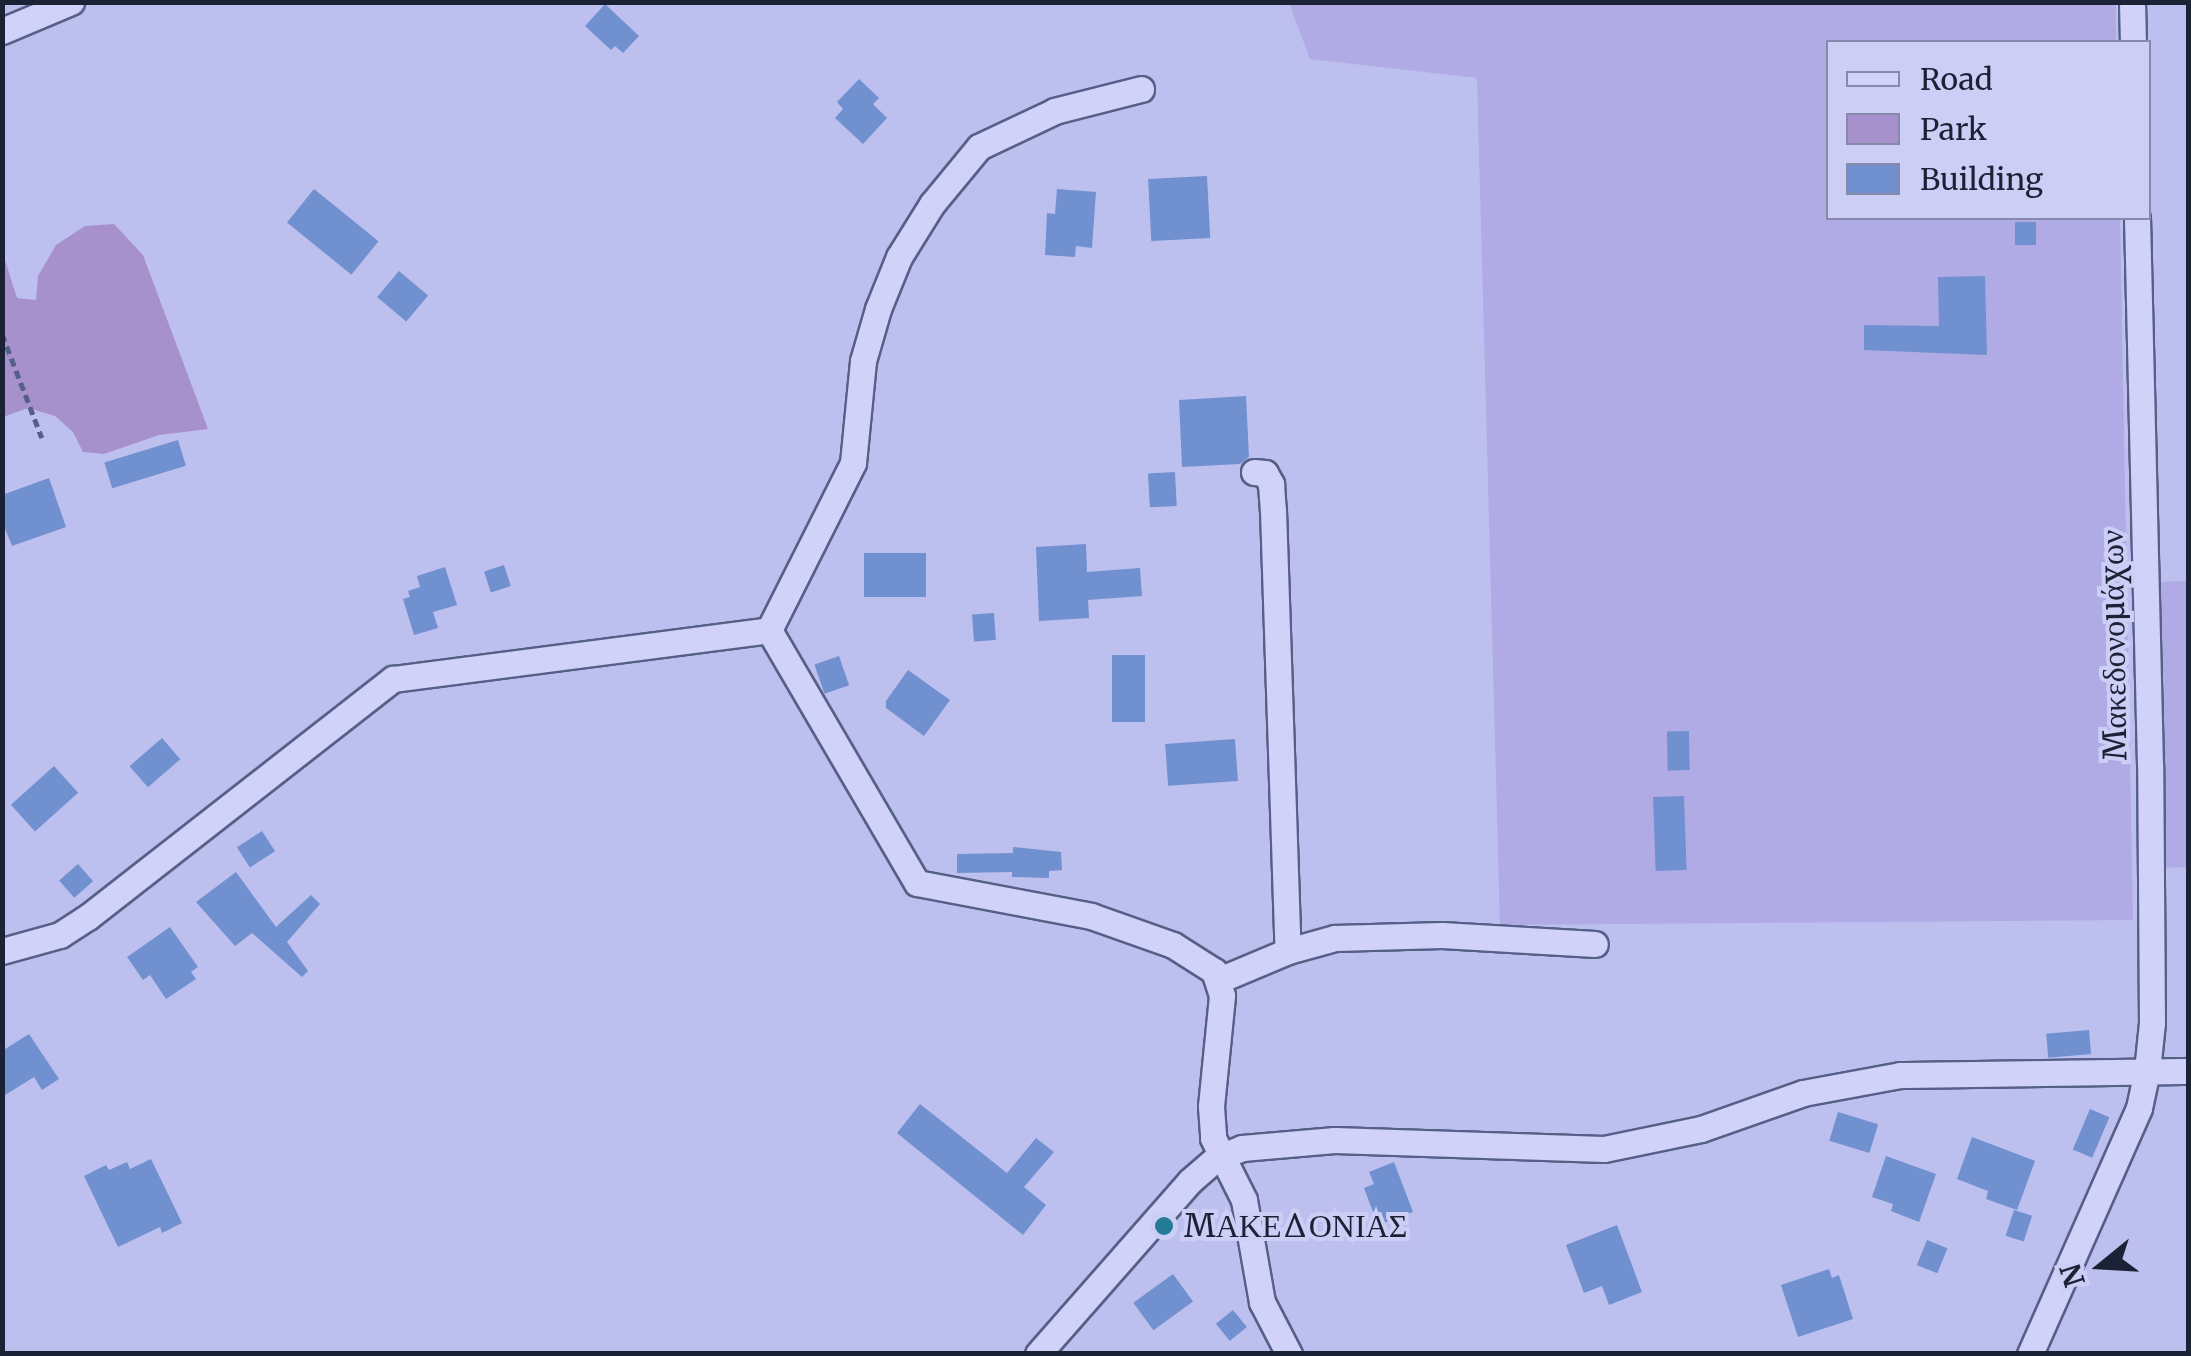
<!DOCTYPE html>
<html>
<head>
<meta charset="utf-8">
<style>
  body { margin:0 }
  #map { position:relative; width:2191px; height:1356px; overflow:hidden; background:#bdbfef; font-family:Merriweather,serif }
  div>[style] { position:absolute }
  .farmland>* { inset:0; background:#b0aae5 }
  .green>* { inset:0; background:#a791cd }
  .building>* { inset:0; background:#7190cf; transform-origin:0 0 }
  .path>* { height:5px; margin-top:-2.5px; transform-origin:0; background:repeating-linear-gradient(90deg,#566087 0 8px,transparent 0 13px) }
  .roads { filter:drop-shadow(2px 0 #566087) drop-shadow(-2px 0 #566087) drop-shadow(0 2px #566087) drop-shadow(0 -2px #566087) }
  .minor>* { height:25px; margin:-12.5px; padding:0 12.5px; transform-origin:12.5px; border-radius:12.5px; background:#d0d2fa }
  .dots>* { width:28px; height:28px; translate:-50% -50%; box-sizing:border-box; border:5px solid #cdcef6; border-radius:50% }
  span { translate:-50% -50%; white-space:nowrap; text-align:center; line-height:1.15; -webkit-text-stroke:8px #cdcef6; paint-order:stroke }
  .street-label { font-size:32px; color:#1b2236 }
  .poi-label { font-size:32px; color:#1b2236 }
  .left { translate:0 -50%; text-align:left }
  .frame { position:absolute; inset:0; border:5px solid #1b2236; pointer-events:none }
  .legend { position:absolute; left:1826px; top:40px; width:325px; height:180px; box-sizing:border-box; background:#cdcef6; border:2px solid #8689a9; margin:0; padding:12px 18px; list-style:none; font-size:30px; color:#1b2236 }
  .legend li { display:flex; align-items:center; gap:20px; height:50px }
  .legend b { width:50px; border:2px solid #8689a9 }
  .north { position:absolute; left:2051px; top:1216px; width:100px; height:100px; -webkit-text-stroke:8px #cdcef6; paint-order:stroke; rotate:252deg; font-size:28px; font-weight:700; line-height:40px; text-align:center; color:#1b2236 }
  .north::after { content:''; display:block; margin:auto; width:35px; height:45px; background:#1b2236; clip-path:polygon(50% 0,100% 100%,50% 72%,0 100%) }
</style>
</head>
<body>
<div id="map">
  <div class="farmland">
    <i style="clip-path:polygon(1289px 3px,2116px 3px,2116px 42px,1828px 42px,1828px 218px,2120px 218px,2133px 920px,1500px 925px,1477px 78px,1310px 59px)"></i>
    <i style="clip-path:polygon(2188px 581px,2188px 867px,2164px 868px,2156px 582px)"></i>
  </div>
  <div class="green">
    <i style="clip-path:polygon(114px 224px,143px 255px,208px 429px,159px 435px,104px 454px,83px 452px,73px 432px,55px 416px,28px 408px,3px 417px,3px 254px,17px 298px,36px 300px,38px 276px,56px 245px,85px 226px)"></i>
  </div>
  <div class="building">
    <i style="clip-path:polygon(605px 4px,639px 36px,623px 53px,615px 46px,611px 50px,585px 26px)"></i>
    <i style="clip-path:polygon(859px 79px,879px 98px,873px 104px,887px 118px,863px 144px,835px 118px,843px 109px,837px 102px)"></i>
    <i style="left:1207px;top:176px;width:62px;height:59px;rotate:87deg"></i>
    <i style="left:314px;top:189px;width:83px;height:43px;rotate:39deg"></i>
    <i style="clip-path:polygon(1057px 189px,1096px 192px,1092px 248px,1076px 246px,1075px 257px,1045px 255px,1047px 213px,1055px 214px)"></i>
    <i style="left:2015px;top:222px;width:21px;height:23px"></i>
    <i style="left:399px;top:271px;width:38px;height:34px;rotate:40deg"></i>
    <i style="clip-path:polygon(1985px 276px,1987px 355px,1864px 350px,1864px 325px,1939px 326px,1938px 277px)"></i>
    <i style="clip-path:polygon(1246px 396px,1249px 457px,1240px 464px,1182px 467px,1179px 400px)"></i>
    <i style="left:178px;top:440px;width:27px;height:77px;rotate:73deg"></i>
    <i style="left:1175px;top:472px;width:34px;height:27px;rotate:87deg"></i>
    <i style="clip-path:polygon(49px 478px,66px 527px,12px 546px,2px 521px,2px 495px)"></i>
    <i style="clip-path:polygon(1086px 544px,1087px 572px,1140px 568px,1142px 596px,1088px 600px,1089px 618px,1039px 621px,1036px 547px)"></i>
    <i style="left:926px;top:553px;width:44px;height:62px;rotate:90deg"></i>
    <i style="left:504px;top:565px;width:22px;height:21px;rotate:72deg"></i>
    <i style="clip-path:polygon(445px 567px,457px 605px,433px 612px,438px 628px,414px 635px,403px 599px,410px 597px,408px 591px,420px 587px,417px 576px)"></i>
    <i style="left:994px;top:613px;width:27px;height:22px;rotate:86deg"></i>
    <i style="left:1112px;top:655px;width:33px;height:67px"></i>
    <i style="left:839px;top:656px;width:31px;height:26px;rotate:71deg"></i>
    <i style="clip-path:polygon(908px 670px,950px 700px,924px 736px,886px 708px,886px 701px)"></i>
    <i style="left:1689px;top:731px;width:39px;height:22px;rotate:89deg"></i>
    <i style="left:162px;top:738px;width:28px;height:43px;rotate:49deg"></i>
    <i style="left:1235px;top:739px;width:42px;height:70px;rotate:86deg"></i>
    <i style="left:54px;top:766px;width:36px;height:58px;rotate:48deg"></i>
    <i style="left:1684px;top:796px;width:74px;height:31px;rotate:88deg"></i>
    <i style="left:262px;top:831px;width:24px;height:30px;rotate:57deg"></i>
    <i style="clip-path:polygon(1013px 847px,1061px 852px,1062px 870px,1049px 871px,1049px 878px,1012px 877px,1012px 872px,957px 873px,957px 854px,1013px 853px)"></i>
    <i style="left:78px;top:864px;width:23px;height:25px;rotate:49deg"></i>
    <i style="clip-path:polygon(236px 872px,276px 927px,311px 895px,320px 904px,287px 942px,308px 971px,302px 977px,252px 933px,235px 946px,196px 902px)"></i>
    <i style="clip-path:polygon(170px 927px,198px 967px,191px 972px,196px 979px,166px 999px,150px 975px,143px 980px,127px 957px)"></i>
    <i style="left:2089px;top:1030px;width:24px;height:43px;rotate:85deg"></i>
    <i style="clip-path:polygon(29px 1034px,59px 1079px,42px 1090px,34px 1077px,2px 1097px,2px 1051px)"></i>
    <i style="clip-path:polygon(920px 1104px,1007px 1173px,1036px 1138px,1054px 1152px,1024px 1187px,1046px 1205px,1023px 1235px,897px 1133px)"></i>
    <i style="left:2090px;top:1109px;width:21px;height:44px;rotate:23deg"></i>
    <i style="left:1838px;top:1112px;width:42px;height:30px;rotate:17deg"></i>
    <i style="clip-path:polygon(1972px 1137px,2035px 1161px,2017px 1210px,1986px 1199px,1988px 1191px,1957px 1179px)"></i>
    <i style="clip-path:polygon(1886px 1156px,1936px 1174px,1919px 1222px,1891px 1211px,1893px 1204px,1872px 1197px)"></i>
    <i style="clip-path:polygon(151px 1159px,182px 1223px,162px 1233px,160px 1227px,118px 1247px,84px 1176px,106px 1165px,109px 1170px,127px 1162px,130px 1169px)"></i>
    <i style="clip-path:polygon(1394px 1162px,1413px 1212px,1378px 1225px,1364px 1188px,1374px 1184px,1369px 1172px)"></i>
    <i style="left:2014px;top:1210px;width:19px;height:27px;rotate:18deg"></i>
    <i style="clip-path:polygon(1617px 1225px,1642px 1292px,1609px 1305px,1602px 1286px,1584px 1293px,1566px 1245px)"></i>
    <i style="left:1927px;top:1240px;width:22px;height:27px;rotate:22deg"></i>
    <i style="clip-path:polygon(1829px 1269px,1832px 1278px,1839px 1275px,1853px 1319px,1798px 1337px,1781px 1285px)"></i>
    <i style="left:1173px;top:1274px;width:34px;height:49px;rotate:54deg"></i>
    <i style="left:1233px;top:1310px;width:22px;height:22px;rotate:51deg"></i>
  </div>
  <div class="path">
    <i style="left:2px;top:334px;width:111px;rotate:69deg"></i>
  </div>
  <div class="roads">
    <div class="minor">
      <i style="left:2132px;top:2px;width:40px;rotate:88.6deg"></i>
      <i style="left:2px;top:31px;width:75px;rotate:-22.8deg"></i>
      <i style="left:1141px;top:89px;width:89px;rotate:165.7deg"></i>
      <i style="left:1055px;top:111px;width:84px;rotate:154.7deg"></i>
      <i style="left:979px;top:147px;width:74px;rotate:129.5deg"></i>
      <i style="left:932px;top:204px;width:62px;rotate:121.9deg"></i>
      <i style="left:899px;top:257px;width:56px;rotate:112deg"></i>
      <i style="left:878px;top:309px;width:54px;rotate:106.1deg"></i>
      <i style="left:863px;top:361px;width:102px;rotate:95.6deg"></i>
      <i style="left:853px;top:463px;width:187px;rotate:116.7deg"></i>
      <i style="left:769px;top:630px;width:293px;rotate:59.7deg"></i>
      <i style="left:917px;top:883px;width:177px;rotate:10.7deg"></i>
      <i style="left:1091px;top:916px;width:87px;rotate:19.5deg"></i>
      <i style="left:1173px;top:945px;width:49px;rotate:32.4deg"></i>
      <i style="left:1214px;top:971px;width:26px;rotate:72deg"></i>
      <i style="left:1222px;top:996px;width:111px;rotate:95.7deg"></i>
      <i style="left:1211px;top:1106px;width:32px;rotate:86deg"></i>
      <i style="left:1213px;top:1138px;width:69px;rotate:63.4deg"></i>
      <i style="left:1244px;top:1200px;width:104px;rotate:80deg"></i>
      <i style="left:1262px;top:1302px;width:59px;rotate:62.6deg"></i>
      <i style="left:1254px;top:472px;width:11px;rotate:5deg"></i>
      <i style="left:1265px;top:473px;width:13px;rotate:61deg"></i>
      <i style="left:1271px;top:484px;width:26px;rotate:86deg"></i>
      <i style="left:1273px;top:510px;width:441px;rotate:88.1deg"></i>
      <i style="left:2px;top:951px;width:60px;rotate:-15.4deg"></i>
      <i style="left:60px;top:935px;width:33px;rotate:-33deg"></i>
      <i style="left:88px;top:917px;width:387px;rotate:-38deg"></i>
      <i style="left:393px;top:679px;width:379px;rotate:-7.4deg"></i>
      <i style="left:1219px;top:980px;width:75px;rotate:-22.8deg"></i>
      <i style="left:1288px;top:951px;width:49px;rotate:-15.5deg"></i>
      <i style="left:1335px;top:938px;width:107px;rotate:-1.6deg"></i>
      <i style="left:1442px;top:935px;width:153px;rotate:3.4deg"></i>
      <i style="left:1038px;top:1354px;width:230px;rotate:-48.7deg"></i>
      <i style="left:1190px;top:1181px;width:33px;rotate:-41deg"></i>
      <i style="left:1215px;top:1159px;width:29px;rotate:-22deg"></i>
      <i style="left:1242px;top:1148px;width:93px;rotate:-4.9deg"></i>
      <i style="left:1335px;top:1140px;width:269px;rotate:1.9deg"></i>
      <i style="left:1604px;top:1149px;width:99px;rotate:-11.7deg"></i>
      <i style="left:1701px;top:1129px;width:108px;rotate:-19.4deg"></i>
      <i style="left:1803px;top:1093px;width:99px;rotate:-10.5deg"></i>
      <i style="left:1900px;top:1075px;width:288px;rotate:-0.8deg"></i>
      <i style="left:2030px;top:1354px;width:269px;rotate:-66.1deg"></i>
      <i style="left:2139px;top:1108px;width:38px;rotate:-78deg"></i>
      <i style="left:2147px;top:1071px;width:48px;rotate:-84.1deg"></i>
      <i style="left:2152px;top:1023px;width:258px;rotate:-90.4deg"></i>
      <i style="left:2150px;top:765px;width:547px;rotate:-91.36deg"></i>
    </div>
  </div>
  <div class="dots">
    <i style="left:1164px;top:1226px;background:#247b98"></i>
  </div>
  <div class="street-label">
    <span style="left:2114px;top:645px;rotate:-91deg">Μακεδονομάχων</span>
  </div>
  <div class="poi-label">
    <span class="left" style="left:1184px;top:1226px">ΜΑΚΕΔΟΝΙΑΣ</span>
  </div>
  <div class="frame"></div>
  <ul class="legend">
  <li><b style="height:12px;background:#d0d2fa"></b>Road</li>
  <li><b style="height:28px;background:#a791cd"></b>Park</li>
  <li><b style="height:28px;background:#7190cf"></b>Building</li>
  </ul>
  <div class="north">N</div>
</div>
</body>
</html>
